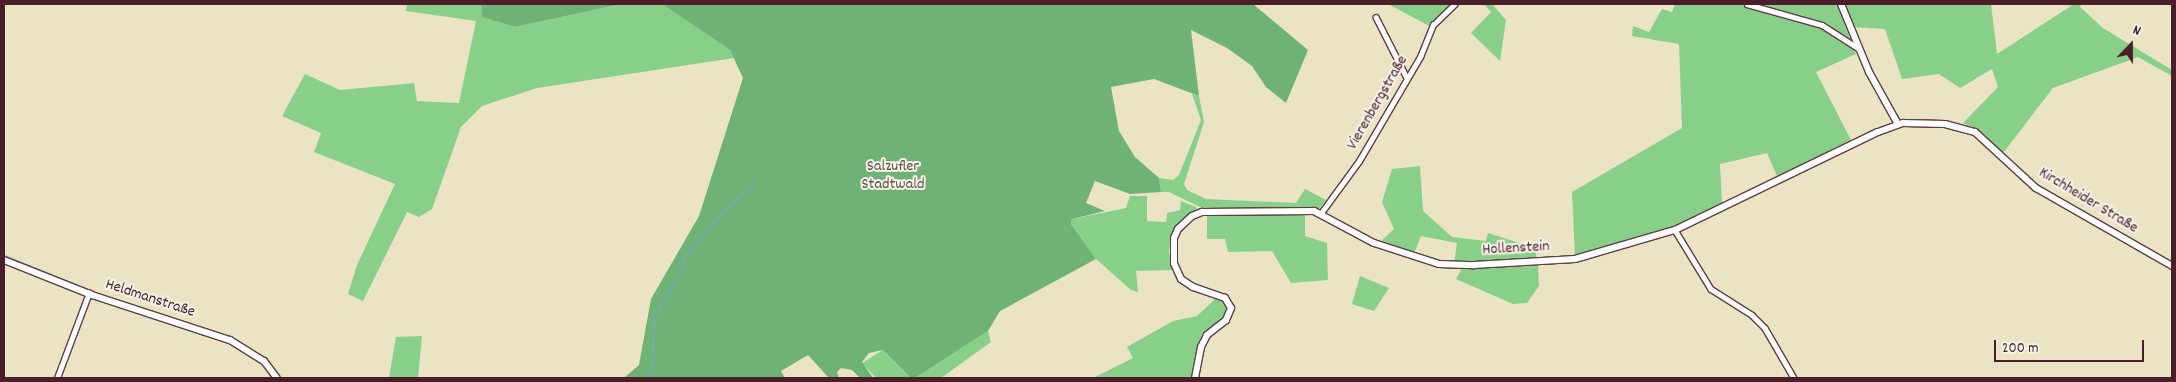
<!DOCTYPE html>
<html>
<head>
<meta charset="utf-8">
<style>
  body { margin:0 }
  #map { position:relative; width:2176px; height:382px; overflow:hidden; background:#eae3c4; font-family:Dekko,sans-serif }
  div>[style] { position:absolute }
  .green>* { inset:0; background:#88cf8a }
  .forest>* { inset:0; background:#6eb276 }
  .stream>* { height:1px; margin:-0.5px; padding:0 0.5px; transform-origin:0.5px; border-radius:0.5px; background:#72a8e0 }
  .roads { filter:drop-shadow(1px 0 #623c42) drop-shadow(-1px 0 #623c42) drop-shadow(0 1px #623c42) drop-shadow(0 -1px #623c42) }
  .street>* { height:4.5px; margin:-2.25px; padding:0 2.25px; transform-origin:2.25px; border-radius:2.25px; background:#fff }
  .secondary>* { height:6px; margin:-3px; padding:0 3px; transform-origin:3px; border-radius:3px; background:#fff }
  span { translate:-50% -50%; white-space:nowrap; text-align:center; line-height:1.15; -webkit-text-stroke:4px #f7f3e8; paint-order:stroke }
  .street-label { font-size:16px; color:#4a1f2b }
  .park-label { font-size:16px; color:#5d5448 }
  .frame { position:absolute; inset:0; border:5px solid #4a1f2b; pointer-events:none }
  .north { position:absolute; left:2106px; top:20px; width:50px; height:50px; -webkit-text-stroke:4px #f7f3e8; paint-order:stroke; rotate:22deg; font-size:14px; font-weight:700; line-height:20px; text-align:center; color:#4a1f2b }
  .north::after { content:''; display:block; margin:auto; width:18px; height:22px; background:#4a1f2b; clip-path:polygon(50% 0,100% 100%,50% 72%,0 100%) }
  .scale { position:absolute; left:1994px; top:340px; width:150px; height:22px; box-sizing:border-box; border:2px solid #4a1f2b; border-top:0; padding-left:6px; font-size:15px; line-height:18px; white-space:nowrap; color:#4a1f2b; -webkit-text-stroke:4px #f7f3e8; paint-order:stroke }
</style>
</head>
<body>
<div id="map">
  <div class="green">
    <i style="clip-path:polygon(407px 4px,481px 4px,482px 17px,515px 27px,621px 4px,662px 4px,730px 50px,734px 58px,537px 88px,482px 106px,461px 127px,432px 209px,419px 217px,407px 212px,363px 301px,348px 294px,357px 265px,395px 184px,314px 152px,321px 133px,282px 116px,305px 74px,340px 90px,414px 83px,417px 101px,459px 103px,476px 21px,406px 11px)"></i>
    <i style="clip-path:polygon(1388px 4px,1457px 4px,1431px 27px)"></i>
    <i style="clip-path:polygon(1484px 4px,1492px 4px,1506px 20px,1500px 61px,1471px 33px,1491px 12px)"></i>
    <i style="clip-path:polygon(1675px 4px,1837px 4px,1856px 54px,1816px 72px,1852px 142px,1777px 176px,1767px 153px,1720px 164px,1722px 203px,1675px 227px,1575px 256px,1572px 192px,1682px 128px,1679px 44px,1632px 36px,1633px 26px,1649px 32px,1662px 9px,1672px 12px)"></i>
    <i style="clip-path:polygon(1843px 4px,1991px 4px,1997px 54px,2074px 4px,2081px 4px,2080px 7px,2103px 28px,2172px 70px,2172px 76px,2138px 57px,2053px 88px,2003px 153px,1976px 129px,1963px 123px,1998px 87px,1992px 69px,1960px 88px,1939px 74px,1902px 79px,1885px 29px,1852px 27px)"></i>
    <i style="clip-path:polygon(1192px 94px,1199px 96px,1204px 122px,1184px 184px,1187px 190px,1206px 199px,1296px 203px,1305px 189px,1326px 200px,1318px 210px,1202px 208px,1169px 192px,1161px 192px,1159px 178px,1173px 180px,1179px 175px,1201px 120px)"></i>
    <i style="clip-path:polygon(1420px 166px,1423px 211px,1452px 237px,1486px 241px,1488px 233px,1536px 248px,1536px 260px,1454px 263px,1457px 243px,1421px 236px,1413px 256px,1379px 243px,1394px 229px,1382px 202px,1392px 169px)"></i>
    <i style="clip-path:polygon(1130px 196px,1147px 196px,1147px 221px,1166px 222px,1167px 213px,1180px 210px,1181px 201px,1196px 207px,1197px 211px,1182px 221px,1171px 237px,1169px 251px,1173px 270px,1136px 271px,1138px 292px,1131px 290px,1096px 259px,1071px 224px,1072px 219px,1126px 208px)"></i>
    <i style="clip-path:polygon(1305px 213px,1305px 236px,1327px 243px,1328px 280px,1291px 283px,1272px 251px,1228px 252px,1225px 239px,1207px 239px,1207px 214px)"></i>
    <i style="clip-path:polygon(1538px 266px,1539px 286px,1527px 303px,1513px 304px,1456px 279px,1463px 267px)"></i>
    <i style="clip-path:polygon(1360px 276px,1389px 288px,1374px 311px,1352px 304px)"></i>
    <i style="clip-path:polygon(1217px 297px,1228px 305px,1228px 312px,1205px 335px,1193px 378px,1093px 378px,1133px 358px,1127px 347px,1173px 321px,1197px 316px)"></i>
    <i style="clip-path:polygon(988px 331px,991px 342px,941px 378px,915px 378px)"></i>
    <i style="clip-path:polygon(422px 336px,418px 378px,389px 378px,396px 337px)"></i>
    <i style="clip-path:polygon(883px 350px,911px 378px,876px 378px,862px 363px)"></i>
  </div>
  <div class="forest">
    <i style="clip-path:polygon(481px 4px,621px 4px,515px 27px,482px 17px)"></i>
    <i style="clip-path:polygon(662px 4px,1253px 4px,1308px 50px,1286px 103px,1266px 87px,1252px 66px,1227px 48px,1191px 30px,1199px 96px,1154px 79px,1111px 87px,1119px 131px,1135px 157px,1159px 178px,1161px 192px,1130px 194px,1095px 181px,1086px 203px,1105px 211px,1072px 219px,1071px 224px,1096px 259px,1000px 311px,988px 331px,915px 378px,911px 378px,883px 350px,869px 353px,862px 362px,873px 378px,860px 378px,852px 370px,841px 368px,837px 372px,839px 378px,829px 378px,808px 355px,781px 371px,785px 378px,624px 378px,639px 365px,651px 299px,699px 216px,743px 78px,730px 50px)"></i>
  </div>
  <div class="stream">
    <i style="left:4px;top:255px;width:91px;rotate:22deg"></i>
    <i style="left:645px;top:378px;width:15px;rotate:-62deg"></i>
    <i style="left:652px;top:365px;width:47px;rotate:-87.6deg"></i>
    <i style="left:654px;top:318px;width:62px;rotate:-60.9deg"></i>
    <i style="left:684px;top:264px;width:4px;rotate:-117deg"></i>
    <i style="left:682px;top:260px;width:68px;rotate:-49.8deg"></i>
    <i style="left:726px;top:208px;width:40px;rotate:-41deg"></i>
  </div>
  <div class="roads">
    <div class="street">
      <i style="left:1747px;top:4px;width:78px;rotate:15.6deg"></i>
      <i style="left:1822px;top:25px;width:43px;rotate:32.6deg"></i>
      <i style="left:1376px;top:17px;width:68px;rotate:63.1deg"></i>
      <i style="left:1321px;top:213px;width:64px;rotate:-53.8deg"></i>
      <i style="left:1359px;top:161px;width:121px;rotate:-59.6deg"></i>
      <i style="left:1420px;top:57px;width:35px;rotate:-68deg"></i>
      <i style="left:1433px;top:25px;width:30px;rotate:-44deg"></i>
      <i style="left:1675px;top:230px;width:69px;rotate:58.6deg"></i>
      <i style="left:1711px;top:289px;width:49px;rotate:32.4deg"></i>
      <i style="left:1752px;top:315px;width:18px;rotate:45deg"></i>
      <i style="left:1765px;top:328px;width:58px;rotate:59.9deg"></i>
      <i style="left:57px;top:378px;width:91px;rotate:-69.4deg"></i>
    </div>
    <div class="secondary">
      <i style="left:1841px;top:4px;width:74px;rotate:67.6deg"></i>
      <i style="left:1869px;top:72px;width:60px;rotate:60.9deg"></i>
      <i style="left:4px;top:260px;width:95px;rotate:21.7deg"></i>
      <i style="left:92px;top:295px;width:145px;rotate:18.1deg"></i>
      <i style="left:230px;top:340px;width:40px;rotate:32deg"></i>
      <i style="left:264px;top:361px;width:21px;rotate:53deg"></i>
      <i style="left:1195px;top:378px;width:32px;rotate:-79deg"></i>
      <i style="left:1201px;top:347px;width:13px;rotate:-63deg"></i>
      <i style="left:1207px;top:335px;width:24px;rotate:-38deg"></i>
      <i style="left:1226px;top:320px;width:13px;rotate:-67deg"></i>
      <i style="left:1231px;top:308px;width:12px;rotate:-121deg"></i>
      <i style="left:1225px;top:298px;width:34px;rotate:-161deg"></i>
      <i style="left:1193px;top:287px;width:14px;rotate:-146deg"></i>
      <i style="left:1181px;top:279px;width:17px;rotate:-114deg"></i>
      <i style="left:1174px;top:263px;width:25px;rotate:-90deg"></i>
      <i style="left:1174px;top:238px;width:10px;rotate:-66deg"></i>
      <i style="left:1178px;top:229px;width:19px;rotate:-43deg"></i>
      <i style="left:1192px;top:216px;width:11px;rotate:-22deg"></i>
      <i style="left:1202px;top:212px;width:112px;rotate:-0.5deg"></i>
      <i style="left:1314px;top:211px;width:68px;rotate:28.1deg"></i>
      <i style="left:1374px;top:243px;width:68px;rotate:17.9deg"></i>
      <i style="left:1439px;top:264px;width:35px;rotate:2deg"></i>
      <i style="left:1474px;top:265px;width:101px;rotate:-3.4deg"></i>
      <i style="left:1575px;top:259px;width:104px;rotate:-16.2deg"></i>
      <i style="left:1675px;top:230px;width:225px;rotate:-25.8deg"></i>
      <i style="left:1878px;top:132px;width:27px;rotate:-20deg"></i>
      <i style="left:1903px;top:123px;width:42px;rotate:1.4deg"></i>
      <i style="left:1945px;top:124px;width:31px;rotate:15deg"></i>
      <i style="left:1975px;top:132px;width:83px;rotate:42.6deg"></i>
      <i style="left:2036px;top:188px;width:157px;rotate:29.8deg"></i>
    </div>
  </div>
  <div class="street-label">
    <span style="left:1378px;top:103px;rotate:-60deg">Vierenbergstraße</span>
    <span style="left:2088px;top:201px;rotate:31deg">Kirchheider Straße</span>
    <span style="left:1516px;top:249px;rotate:-3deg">Hollenstein</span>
    <span style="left:150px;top:299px;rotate:18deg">Heldmanstraße</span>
  </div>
  <div class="park-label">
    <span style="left:893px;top:176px">Salzufler<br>Stadtwald</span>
  </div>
  <div class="frame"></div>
  <div class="north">N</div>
  <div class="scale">200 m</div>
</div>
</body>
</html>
